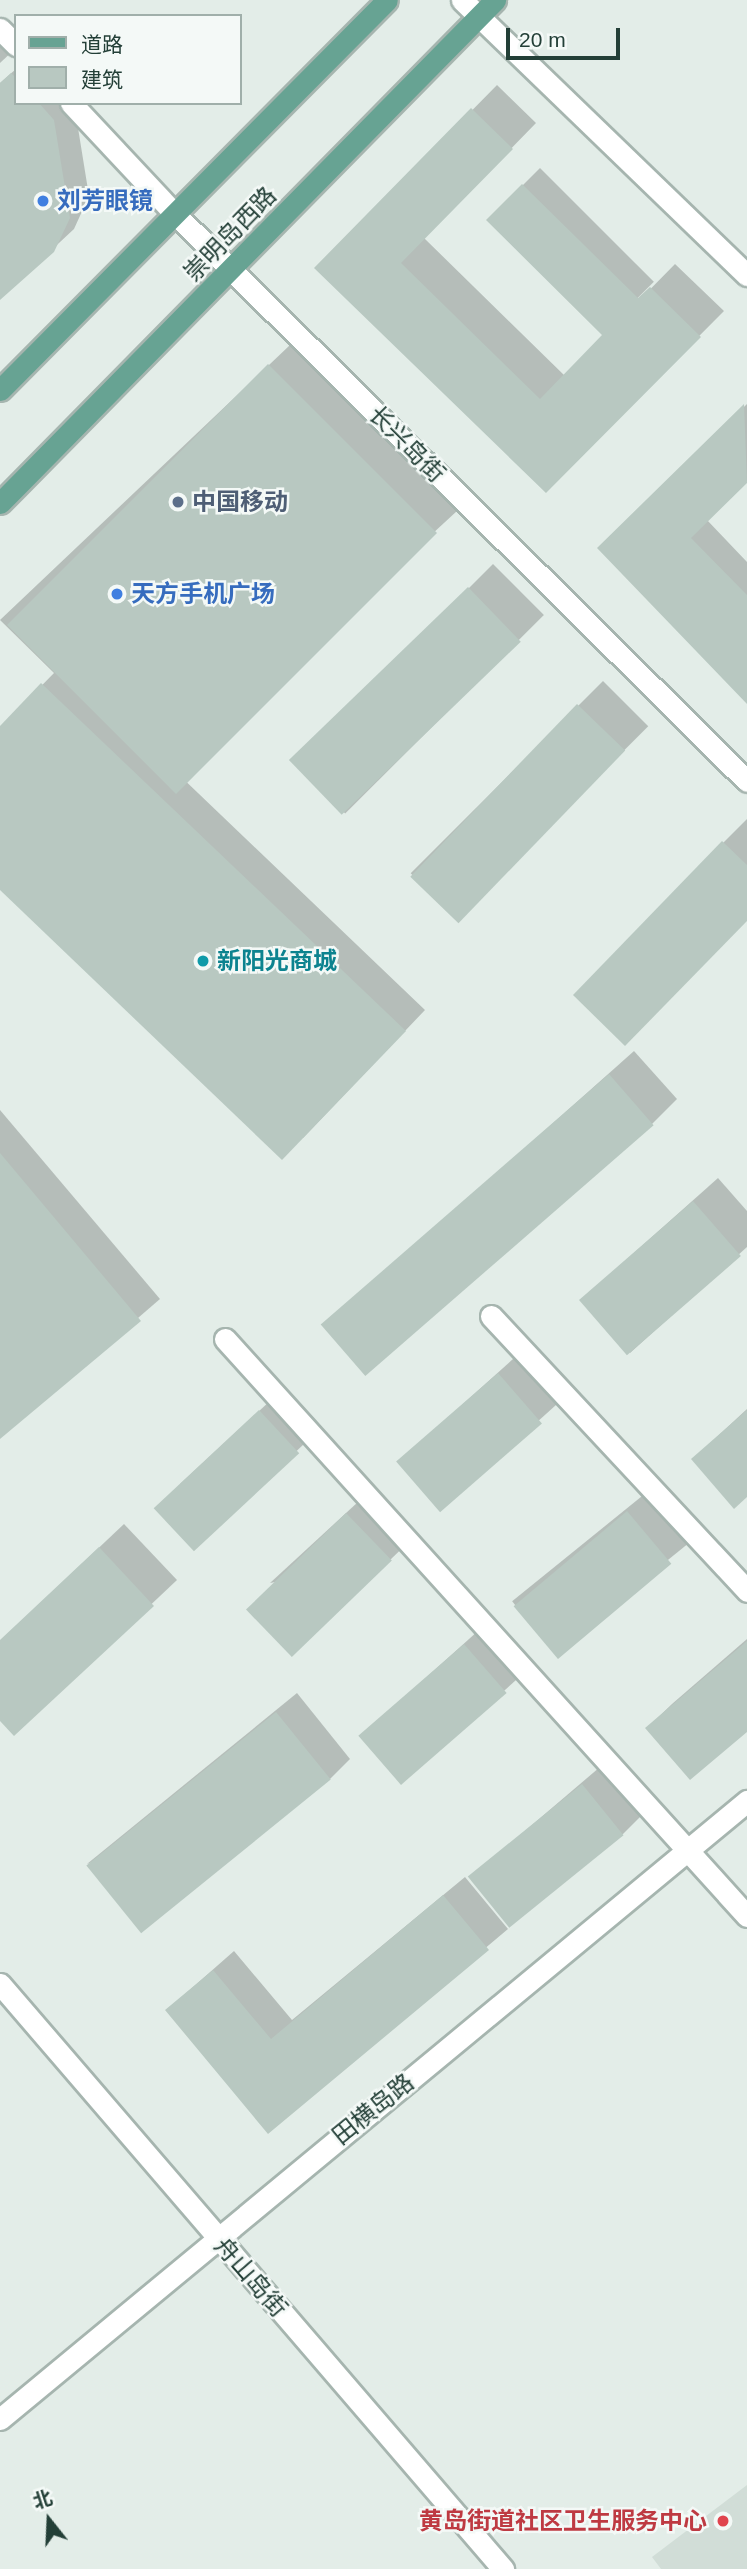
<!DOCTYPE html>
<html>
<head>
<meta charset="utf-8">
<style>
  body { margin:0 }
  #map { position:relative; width:747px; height:2569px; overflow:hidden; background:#e3ede8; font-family:Arial,"Noto Sans SC",sans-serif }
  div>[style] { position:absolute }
  .built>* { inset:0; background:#d1ddd7 }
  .shadow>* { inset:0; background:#0003; transform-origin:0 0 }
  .building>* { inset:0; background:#b8c8c1; transform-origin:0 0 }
  .roads { filter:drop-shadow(2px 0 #a6b5af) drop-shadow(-2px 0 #a6b5af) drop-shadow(0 2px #a6b5af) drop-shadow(0 -2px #a6b5af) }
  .minor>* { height:21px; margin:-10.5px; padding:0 10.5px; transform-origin:10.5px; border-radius:10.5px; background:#fff }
  .major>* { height:21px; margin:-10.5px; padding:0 10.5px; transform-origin:10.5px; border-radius:10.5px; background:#67a393 }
  .dots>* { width:19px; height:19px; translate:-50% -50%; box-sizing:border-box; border:4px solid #f4f9f7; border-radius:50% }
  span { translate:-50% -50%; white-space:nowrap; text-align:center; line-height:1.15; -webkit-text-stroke:5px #f4f9f7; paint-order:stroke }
  .shop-label { font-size:24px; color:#366cbe; font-weight:700 }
  .left { translate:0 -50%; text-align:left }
  .street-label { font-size:24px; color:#233f37 }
  .service-label { font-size:24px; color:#4e5e75; font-weight:700 }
  .culture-label { font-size:24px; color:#0d838f; font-weight:700 }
  .health-label { font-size:24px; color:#be3a42; font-weight:700 }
  .right { translate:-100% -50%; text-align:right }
  .legend { position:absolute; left:14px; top:14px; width:228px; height:91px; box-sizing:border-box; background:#f4f9f7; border:2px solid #a0afaa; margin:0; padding:9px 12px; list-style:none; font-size:21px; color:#233f37 }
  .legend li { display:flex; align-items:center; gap:14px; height:35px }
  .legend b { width:35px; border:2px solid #a0afaa }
  .north { position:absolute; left:14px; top:2485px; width:70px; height:70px; -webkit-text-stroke:5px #f4f9f7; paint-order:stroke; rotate:342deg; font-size:19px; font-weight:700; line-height:28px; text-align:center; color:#233f37 }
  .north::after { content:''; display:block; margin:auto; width:24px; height:32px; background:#233f37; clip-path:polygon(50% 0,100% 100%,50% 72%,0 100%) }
  .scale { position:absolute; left:506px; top:28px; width:114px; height:32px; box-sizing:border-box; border:4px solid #233f37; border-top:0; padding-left:9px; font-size:21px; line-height:24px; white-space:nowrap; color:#233f37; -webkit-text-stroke:5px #f4f9f7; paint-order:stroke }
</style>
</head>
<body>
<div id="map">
  <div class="built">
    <i style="clip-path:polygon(747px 2485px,747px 2569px,661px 2569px,652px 2557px)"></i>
  </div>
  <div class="shadow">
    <i style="clip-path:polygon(0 33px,15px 49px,0 63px)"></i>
    <i style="clip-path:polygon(16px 69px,16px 103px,74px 103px,89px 196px,74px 229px,0 298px,0 83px)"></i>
    <i style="clip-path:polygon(497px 85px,536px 123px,424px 238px,565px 376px,675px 264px,724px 311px,546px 490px,317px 268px)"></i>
    <i style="left:540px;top:168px;width:161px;height:73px;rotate:45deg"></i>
    <i style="clip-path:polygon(290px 345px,457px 511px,175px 771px,425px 1010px,303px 1138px,0 888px,0 728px,54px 673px,0 620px)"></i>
    <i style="clip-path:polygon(747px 404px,747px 481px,707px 520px,747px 562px,747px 701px,599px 548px)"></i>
    <i style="left:493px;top:564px;width:72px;height:281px;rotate:45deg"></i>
    <i style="left:603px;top:681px;width:64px;height:272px;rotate:45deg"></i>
    <i style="clip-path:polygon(747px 819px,747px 919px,723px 843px)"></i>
    <i style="clip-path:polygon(634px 1051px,677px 1099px,652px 1124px,325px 1326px)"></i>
    <i style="clip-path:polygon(0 1110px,160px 1299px,0 1437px)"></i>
    <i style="clip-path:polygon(718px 1178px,747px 1211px,747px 1247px,630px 1353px,607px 1277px)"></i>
    <i style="left:523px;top:1350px;width:63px;height:167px;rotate:48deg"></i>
    <i style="clip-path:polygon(285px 1387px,322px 1427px,193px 1549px,180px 1484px)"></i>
    <i style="clip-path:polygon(747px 1409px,747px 1495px,693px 1459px)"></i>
    <i style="left:652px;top:1488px;width:66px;height:180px;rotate:51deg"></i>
    <i style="clip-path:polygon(371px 1490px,415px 1536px,390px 1560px,270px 1583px)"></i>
    <i style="clip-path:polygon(124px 1524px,177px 1580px,14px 1734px,0 1719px,0 1641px)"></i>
    <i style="left:489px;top:1621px;width:62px;height:171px;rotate:48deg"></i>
    <i style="clip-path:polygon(747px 1639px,747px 1729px,647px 1728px,672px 1704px)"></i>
    <i style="clip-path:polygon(297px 1693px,350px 1759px,330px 1779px,87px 1864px)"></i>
    <i style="clip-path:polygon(607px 1761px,647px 1810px,623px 1834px,471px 1877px)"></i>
    <i style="clip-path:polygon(465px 1877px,508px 1929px,268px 2131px,167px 2010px,234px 1951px,292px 2020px)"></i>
  </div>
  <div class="building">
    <i style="clip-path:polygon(11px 73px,16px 78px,16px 103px,39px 103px,54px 120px,70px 218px,54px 252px,0 300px,0 83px)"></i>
    <i style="clip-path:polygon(471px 108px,513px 149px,401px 263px,540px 399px,602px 335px,486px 220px,522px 184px,638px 298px,650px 287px,701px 337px,546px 493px,314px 268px)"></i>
    <i style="left:268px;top:364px;width:239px;height:369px;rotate:45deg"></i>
    <i style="clip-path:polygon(744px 404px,747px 483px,691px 538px,747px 595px,747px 704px,597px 548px)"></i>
    <i style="left:468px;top:587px;width:76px;height:249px;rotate:46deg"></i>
    <i style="clip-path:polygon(41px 683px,406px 1031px,282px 1160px,0 890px,0 726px)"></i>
    <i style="left:577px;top:704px;width:67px;height:240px;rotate:44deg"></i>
    <i style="clip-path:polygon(722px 841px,747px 865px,747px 921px,625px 1046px,573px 995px)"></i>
    <i style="left:609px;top:1074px;width:68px;height:382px;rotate:49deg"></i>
    <i style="clip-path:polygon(0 1153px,141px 1321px,0 1439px)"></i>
    <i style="left:693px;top:1201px;width:73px;height:151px;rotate:49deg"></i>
    <i style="left:498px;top:1373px;width:67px;height:135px;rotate:49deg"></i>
    <i style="left:259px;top:1410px;width:59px;height:144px;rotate:47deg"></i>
    <i style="clip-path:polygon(747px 1410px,747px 1497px,734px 1509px,691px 1459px)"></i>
    <i style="left:627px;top:1511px;width:69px;height:148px;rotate:50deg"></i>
    <i style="left:346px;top:1513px;width:66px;height:139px;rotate:46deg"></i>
    <i style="clip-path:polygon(99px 1547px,154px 1606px,14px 1736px,0 1721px,0 1640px)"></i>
    <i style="clip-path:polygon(747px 1641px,747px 1732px,690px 1780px,645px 1728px)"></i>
    <i style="left:464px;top:1644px;width:65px;height:140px;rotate:49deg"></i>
    <i style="left:276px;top:1712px;width:87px;height:244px;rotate:51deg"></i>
    <i style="left:582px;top:1784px;width:66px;height:147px;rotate:51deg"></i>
    <i style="clip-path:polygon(443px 1895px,489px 1950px,268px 2134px,165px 2010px,213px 1970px,271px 2039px)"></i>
  </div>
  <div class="roads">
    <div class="minor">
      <i style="left:462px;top:0;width:396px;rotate:44deg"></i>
      <i style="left:0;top:29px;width:23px;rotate:45deg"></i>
      <i style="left:71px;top:103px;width:152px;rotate:46.9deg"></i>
      <i style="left:175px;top:214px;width:805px;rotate:44.75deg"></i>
      <i style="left:491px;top:1316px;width:376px;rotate:47deg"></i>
      <i style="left:225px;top:1339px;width:778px;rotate:47.87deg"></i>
      <i style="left:0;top:1984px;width:772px;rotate:49.31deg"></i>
      <i style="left:0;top:2419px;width:970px;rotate:-39.6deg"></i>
    </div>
    <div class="major">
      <i style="left:0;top:390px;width:549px;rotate:-45.22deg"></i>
      <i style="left:0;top:503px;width:706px;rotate:-45.46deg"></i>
    </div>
  </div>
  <div class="dots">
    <i style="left:43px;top:201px;background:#3f7fe0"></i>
    <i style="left:178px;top:502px;background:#5c6f8a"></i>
    <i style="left:117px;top:594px;background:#3f7fe0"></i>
    <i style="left:203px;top:961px;background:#0f9aa8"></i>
    <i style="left:723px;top:2521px;background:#e0444e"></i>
  </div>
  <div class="shop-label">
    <span class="left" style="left:57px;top:201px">刘芳眼镜</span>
    <span class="left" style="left:131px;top:594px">天方手机广场</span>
  </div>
  <div class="street-label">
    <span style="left:230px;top:234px;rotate:-46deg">崇明岛西路</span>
    <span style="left:407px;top:444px;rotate:45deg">长兴岛街</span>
    <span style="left:373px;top:2109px;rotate:-39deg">田横岛路</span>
    <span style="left:251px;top:2277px;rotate:49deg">舟山岛街</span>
  </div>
  <div class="service-label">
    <span class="left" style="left:192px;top:502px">中国移动</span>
  </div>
  <div class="culture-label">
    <span class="left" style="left:217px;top:961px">新阳光商城</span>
  </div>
  <div class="health-label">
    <span class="right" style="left:707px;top:2521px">黄岛街道社区卫生服务中心</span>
  </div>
  <ul class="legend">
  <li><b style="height:9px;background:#67a393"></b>道路</li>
  <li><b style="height:19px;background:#b8c8c1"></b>建筑</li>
  </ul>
  <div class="north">北</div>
  <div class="scale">20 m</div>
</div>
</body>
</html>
